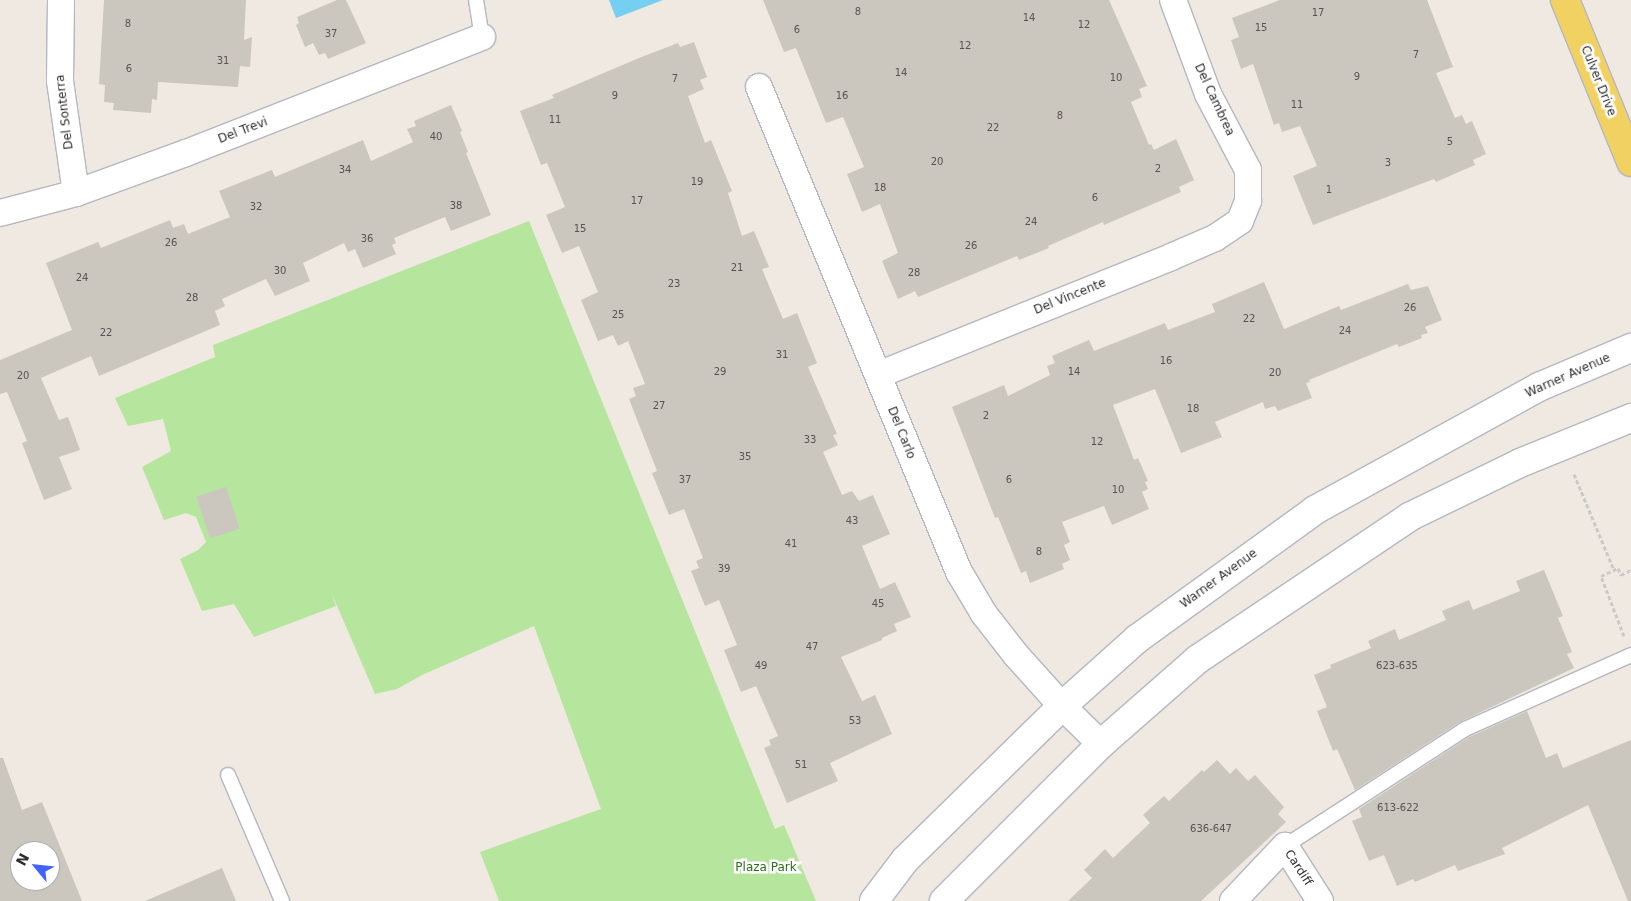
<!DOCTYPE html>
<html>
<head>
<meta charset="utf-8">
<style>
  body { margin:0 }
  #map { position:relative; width:1631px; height:901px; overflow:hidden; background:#efe9e1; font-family:"DejaVu Sans",sans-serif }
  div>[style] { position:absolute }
  .green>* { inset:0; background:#b6e59e }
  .water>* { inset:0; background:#75cff0 }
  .building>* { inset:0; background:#cbc7bf; transform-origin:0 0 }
  .path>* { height:3px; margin-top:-1.5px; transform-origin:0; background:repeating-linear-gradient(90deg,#c9c9c9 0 4px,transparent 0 6.5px) }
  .roads { filter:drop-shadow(1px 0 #b4b7c1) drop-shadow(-1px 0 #b4b7c1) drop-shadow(0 1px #b4b7c1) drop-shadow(0 -1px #b4b7c1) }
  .lane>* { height:14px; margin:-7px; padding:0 7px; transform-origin:7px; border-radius:7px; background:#fff }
  .street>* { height:26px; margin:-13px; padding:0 13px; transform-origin:13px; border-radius:13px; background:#fff }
  .secondary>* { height:28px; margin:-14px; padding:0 14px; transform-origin:14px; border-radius:14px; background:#fff }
  .primary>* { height:28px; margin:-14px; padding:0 14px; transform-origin:14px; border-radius:14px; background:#f2d163 }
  span { translate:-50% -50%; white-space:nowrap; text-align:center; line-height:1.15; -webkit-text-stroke:5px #fff; paint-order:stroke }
  .number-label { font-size:10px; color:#555452 }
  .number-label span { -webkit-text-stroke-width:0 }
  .street-label { font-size:12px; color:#2e2e2e }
  .park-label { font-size:12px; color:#2c6e1b }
  .north { position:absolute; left:10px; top:841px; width:50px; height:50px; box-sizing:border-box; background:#fff; border:1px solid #ababab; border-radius:50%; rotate:298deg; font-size:14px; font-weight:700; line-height:20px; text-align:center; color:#2e2e2e }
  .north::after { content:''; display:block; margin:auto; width:18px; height:22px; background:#4264fb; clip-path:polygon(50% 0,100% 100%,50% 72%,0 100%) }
</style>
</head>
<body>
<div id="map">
  <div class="green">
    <i style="clip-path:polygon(529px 221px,775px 829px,784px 825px,816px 901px,499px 901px,480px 852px,601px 809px,534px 626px,422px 675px,397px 689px,375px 694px,332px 594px,336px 606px,254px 637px,234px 604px,202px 611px,180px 559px,198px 550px,206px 542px,196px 517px,186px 513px,164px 520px,142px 467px,171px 451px,163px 419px,128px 426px,115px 398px,215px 357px,213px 345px)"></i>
  </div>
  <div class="water">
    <i style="clip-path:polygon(609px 0,663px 0,616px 18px)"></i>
  </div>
  <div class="building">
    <i style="clip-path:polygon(104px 0,246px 0,244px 40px,252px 37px,250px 67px,240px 66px,238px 87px,158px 82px,157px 100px,152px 99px,151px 113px,113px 110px,114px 103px,104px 102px,105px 85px,99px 84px)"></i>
    <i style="clip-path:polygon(337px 0,346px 0,366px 43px,328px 59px,325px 53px,319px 55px,313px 43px,305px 47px,296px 25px,299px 23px,297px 17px)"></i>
    <i style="clip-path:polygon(763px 0,1109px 0,1147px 86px,1139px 89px,1142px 97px,1131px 102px,1149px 145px,1151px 144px,1154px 150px,1176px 139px,1194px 180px,1179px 187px,1181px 192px,1104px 225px,1103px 222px,1048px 246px,1049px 248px,1019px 260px,1017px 256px,918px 297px,915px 291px,898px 299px,882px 261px,898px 253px,880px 204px,862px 212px,847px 174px,864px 167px,843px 117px,826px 123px,796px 48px,784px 52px)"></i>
    <i style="clip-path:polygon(1280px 0,1427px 0,1453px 67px,1436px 73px,1455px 118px,1462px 115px,1466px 124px,1472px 121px,1486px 154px,1473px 160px,1475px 165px,1436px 182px,1434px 179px,1313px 225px,1293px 176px,1317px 166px,1300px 126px,1282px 132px,1279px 123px,1274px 125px,1253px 64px,1241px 69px,1231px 40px,1239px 37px,1232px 18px)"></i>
    <i style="clip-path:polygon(694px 42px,707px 77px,700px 80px,704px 89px,688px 96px,705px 143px,711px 140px,732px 191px,728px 193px,742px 236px,754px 231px,769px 267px,762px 269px,783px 319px,797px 313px,817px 363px,808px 367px,837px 434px,833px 435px,838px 445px,823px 452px,842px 495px,852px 491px,859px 501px,873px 495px,890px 534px,862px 546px,880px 589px,895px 582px,911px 617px,894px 624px,897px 631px,882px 638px,882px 640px,841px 657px,862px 701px,875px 695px,892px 734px,830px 763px,838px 781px,787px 803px,764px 748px,771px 745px,769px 740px,778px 736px,756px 686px,741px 692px,724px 650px,737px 645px,719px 600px,705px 606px,691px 571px,699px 568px,696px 561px,703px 558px,684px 509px,669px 515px,652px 473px,657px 471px,629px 399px,636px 396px,633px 388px,645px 384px,628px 341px,618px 346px,613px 335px,598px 341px,581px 300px,598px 292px,579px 246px,562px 253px,546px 215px,565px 207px,547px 163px,541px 165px,520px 111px,554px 98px,552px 95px,639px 58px,678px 43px,680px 47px)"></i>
    <i style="clip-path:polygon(451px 105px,462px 131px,460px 132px,468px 152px,466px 153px,491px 215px,451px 231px,445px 217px,394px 238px,396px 243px,392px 245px,396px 254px,363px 268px,355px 249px,348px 252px,344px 243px,303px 263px,310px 281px,275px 296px,266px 279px,222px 299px,225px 306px,215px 311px,220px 325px,99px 376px,91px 356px,41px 378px,59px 420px,68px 417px,80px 450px,59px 457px,72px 489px,44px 500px,22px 443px,27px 441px,7px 392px,0 394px,0 360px,72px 330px,46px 263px,98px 242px,101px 248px,170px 220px,173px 228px,184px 224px,188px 234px,230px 217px,219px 191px,272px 170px,275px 177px,363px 140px,371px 161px,413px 142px,407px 129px,416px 126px,414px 121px)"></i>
    <i style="clip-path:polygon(1264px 282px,1284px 329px,1339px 306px,1341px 310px,1408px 284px,1411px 290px,1428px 286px,1442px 320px,1425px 327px,1428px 333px,1421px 335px,1422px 338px,1399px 347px,1397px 344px,1309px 380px,1310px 382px,1306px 383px,1312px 398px,1278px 411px,1275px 406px,1265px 409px,1263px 402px,1215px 422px,1222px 437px,1181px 453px,1155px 389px,1113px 405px,1134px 460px,1138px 458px,1148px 481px,1145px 482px,1148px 489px,1142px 492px,1149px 509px,1112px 525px,1104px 506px,1062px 522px,1070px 542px,1064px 545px,1070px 560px,1062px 564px,1064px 569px,1030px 583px,1026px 571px,1021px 573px,998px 517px,995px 518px,952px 407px,1004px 385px,1008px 396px,1050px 375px,1047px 366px,1055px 363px,1052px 356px,1089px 340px,1094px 351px,1165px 323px,1168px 330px,1215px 312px,1212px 304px)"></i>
    <i style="left:226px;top:487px;width:44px;height:31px;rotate:72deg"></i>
    <i style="clip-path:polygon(1544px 570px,1563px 616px,1558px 618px,1572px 652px,1567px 654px,1574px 668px,1460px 722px,1355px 790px,1337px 749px,1333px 751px,1317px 711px,1327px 707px,1314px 675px,1331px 668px,1330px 665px,1371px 648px,1368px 641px,1395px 629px,1399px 640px,1446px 620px,1442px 611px,1469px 600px,1473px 610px,1520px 591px,1516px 581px)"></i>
    <i style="clip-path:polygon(1527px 711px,1546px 758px,1557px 753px,1563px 768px,1631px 740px,1631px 901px,1628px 901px,1588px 805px,1502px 848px,1505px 854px,1458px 871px,1455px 865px,1415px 882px,1413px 879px,1397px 886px,1384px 855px,1369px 861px,1352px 821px,1362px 817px,1359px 809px,1469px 737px)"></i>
    <i style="clip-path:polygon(evenodd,0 758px,3px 758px,22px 810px,42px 802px,82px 901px,0 901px,0 758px,20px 851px,50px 851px,50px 881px,20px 881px,20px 851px)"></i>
    <i style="clip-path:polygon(1217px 760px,1230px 774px,1236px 768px,1248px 781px,1255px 775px,1284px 807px,1278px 814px,1286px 822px,1255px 851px,1201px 901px,1068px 901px,1092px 878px,1084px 870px,1105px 849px,1113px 858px,1150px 823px,1143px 815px,1164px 796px,1169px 801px,1202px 770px,1204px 772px)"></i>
    <i style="clip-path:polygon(222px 868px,236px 901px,145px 901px)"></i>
  </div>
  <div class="path">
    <i style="left:1574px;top:474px;width:104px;rotate:67.4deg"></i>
    <i style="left:1624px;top:636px;width:64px;rotate:-111deg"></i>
    <i style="left:1601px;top:576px;width:19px;rotate:-25deg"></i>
    <i style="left:1618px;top:568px;width:8px;rotate:67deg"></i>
    <i style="left:1621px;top:575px;width:11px;rotate:-27deg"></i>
  </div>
  <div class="roads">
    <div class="lane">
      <i style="left:476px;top:0;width:37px;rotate:81deg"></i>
      <i style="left:228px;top:775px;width:137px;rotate:66.8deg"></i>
      <i style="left:1285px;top:846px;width:215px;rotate:-33deg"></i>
      <i style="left:1465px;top:729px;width:182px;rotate:-24deg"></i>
    </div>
    <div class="street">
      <i style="left:61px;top:0;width:81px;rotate:90.7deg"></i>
      <i style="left:60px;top:81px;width:113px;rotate:81.9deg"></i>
      <i style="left:759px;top:87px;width:525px;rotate:67.59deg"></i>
      <i style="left:959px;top:572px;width:49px;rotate:59.2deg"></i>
      <i style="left:984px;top:614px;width:52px;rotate:52deg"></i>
      <i style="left:1016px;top:655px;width:69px;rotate:48deg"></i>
      <i style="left:1062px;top:706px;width:54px;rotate:44.3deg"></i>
      <i style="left:0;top:213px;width:79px;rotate:-14.7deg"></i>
      <i style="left:76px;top:193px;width:117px;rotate:-20deg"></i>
      <i style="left:186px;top:153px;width:318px;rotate:-21.4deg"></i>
      <i style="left:878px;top:375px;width:316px;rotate:-21.9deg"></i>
      <i style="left:1171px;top:257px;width:48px;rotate:-23.4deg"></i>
      <i style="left:1215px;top:238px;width:30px;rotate:-34deg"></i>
      <i style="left:1240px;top:221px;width:22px;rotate:-68deg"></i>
      <i style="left:1248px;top:201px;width:31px;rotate:-90deg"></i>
      <i style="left:1248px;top:170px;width:86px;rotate:-117.8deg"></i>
      <i style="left:1208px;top:94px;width:100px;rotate:-110.4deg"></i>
      <i style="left:1233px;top:901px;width:76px;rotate:-46.6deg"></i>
      <i style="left:1285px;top:846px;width:65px;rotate:57.5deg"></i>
    </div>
    <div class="secondary">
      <i style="left:874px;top:901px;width:51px;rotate:-52.9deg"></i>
      <i style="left:905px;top:860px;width:220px;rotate:-44.4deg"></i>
      <i style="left:1062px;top:706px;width:101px;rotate:-41.8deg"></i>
      <i style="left:1137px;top:639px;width:220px;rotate:-35.9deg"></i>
      <i style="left:1315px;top:510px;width:256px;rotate:-28.8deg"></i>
      <i style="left:1539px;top:387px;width:100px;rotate:-23deg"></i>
      <i style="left:944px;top:901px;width:222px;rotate:-45deg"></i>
      <i style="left:1101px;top:744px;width:129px;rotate:-41.2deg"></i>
      <i style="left:1198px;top:659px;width:254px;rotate:-33.9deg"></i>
      <i style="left:1409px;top:517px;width:123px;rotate:-25.9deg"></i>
      <i style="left:1520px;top:463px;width:120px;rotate:-22.1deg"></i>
    </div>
    <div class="primary">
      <i style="left:1565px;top:0;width:175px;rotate:67.8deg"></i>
    </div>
  </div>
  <div class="number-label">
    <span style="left:858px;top:12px">8</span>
    <span style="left:1318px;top:13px">17</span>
    <span style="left:1029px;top:18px">14</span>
    <span style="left:128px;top:24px">8</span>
    <span style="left:1084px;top:25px">12</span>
    <span style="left:1261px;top:28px">15</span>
    <span style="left:797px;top:30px">6</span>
    <span style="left:331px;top:34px">37</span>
    <span style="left:965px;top:46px">12</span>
    <span style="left:1416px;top:55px">7</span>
    <span style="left:223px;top:61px">31</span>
    <span style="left:129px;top:69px">6</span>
    <span style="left:901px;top:73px">14</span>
    <span style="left:1357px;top:77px">9</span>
    <span style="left:1116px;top:78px">10</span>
    <span style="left:675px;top:79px">7</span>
    <span style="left:615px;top:96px">9</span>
    <span style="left:842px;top:96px">16</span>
    <span style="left:1297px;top:105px">11</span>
    <span style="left:1060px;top:116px">8</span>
    <span style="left:555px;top:120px">11</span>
    <span style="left:993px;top:128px">22</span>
    <span style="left:436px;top:137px">40</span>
    <span style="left:1450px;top:142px">5</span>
    <span style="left:937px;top:162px">20</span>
    <span style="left:1388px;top:163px">3</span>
    <span style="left:1158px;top:169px">2</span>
    <span style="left:345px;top:170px">34</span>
    <span style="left:697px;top:182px">19</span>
    <span style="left:880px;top:188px">18</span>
    <span style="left:1329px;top:190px">1</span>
    <span style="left:1095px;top:198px">6</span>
    <span style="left:637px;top:201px">17</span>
    <span style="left:456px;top:206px">38</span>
    <span style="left:256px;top:207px">32</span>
    <span style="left:1031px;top:222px">24</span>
    <span style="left:580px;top:229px">15</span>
    <span style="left:367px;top:239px">36</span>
    <span style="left:171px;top:243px">26</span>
    <span style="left:971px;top:246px">26</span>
    <span style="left:737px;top:268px">21</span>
    <span style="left:280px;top:271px">30</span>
    <span style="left:914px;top:273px">28</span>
    <span style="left:82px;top:278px">24</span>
    <span style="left:674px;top:284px">23</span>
    <span style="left:192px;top:298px">28</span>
    <span style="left:1410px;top:308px">26</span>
    <span style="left:618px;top:315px">25</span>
    <span style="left:1249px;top:319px">22</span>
    <span style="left:1345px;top:331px">24</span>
    <span style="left:106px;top:333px">22</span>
    <span style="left:782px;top:355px">31</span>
    <span style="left:1166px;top:361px">16</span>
    <span style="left:720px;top:372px">29</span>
    <span style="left:1074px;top:372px">14</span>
    <span style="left:1275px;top:373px">20</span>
    <span style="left:23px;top:376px">20</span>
    <span style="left:659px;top:406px">27</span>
    <span style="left:1193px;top:409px">18</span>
    <span style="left:986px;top:416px">2</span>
    <span style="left:810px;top:440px">33</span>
    <span style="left:1097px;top:442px">12</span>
    <span style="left:745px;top:457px">35</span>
    <span style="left:685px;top:480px">37</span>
    <span style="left:1009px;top:480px">6</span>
    <span style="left:1118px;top:490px">10</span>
    <span style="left:852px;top:521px">43</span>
    <span style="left:791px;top:544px">41</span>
    <span style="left:1039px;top:552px">8</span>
    <span style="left:724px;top:569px">39</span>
    <span style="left:878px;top:604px">45</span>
    <span style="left:812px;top:647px">47</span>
    <span style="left:761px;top:666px">49</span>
    <span style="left:1397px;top:666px">623-635</span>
    <span style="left:855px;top:721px">53</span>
    <span style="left:801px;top:765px">51</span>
    <span style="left:1398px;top:808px">613-622</span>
    <span style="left:1211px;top:829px">636-647</span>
  </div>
  <div class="street-label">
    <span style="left:1598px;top:81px;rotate:68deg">Culver Drive</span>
    <span style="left:1214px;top:100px;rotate:65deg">Del Cambrea</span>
    <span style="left:65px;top:112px;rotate:-97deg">Del Sonterra</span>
    <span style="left:243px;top:131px;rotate:-21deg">Del Trevi</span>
    <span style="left:1070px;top:297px;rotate:-22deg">Del Vincente</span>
    <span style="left:1568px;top:376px;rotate:-24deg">Warner Avenue</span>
    <span style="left:901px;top:433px;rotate:68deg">Del Carlo</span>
    <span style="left:1219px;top:579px;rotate:-36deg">Warner Avenue</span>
    <span style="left:1298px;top:868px;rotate:57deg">Cardiff</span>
  </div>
  <div class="park-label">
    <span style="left:766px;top:868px">Plaza Park</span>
  </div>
  <div class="north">N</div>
</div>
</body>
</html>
